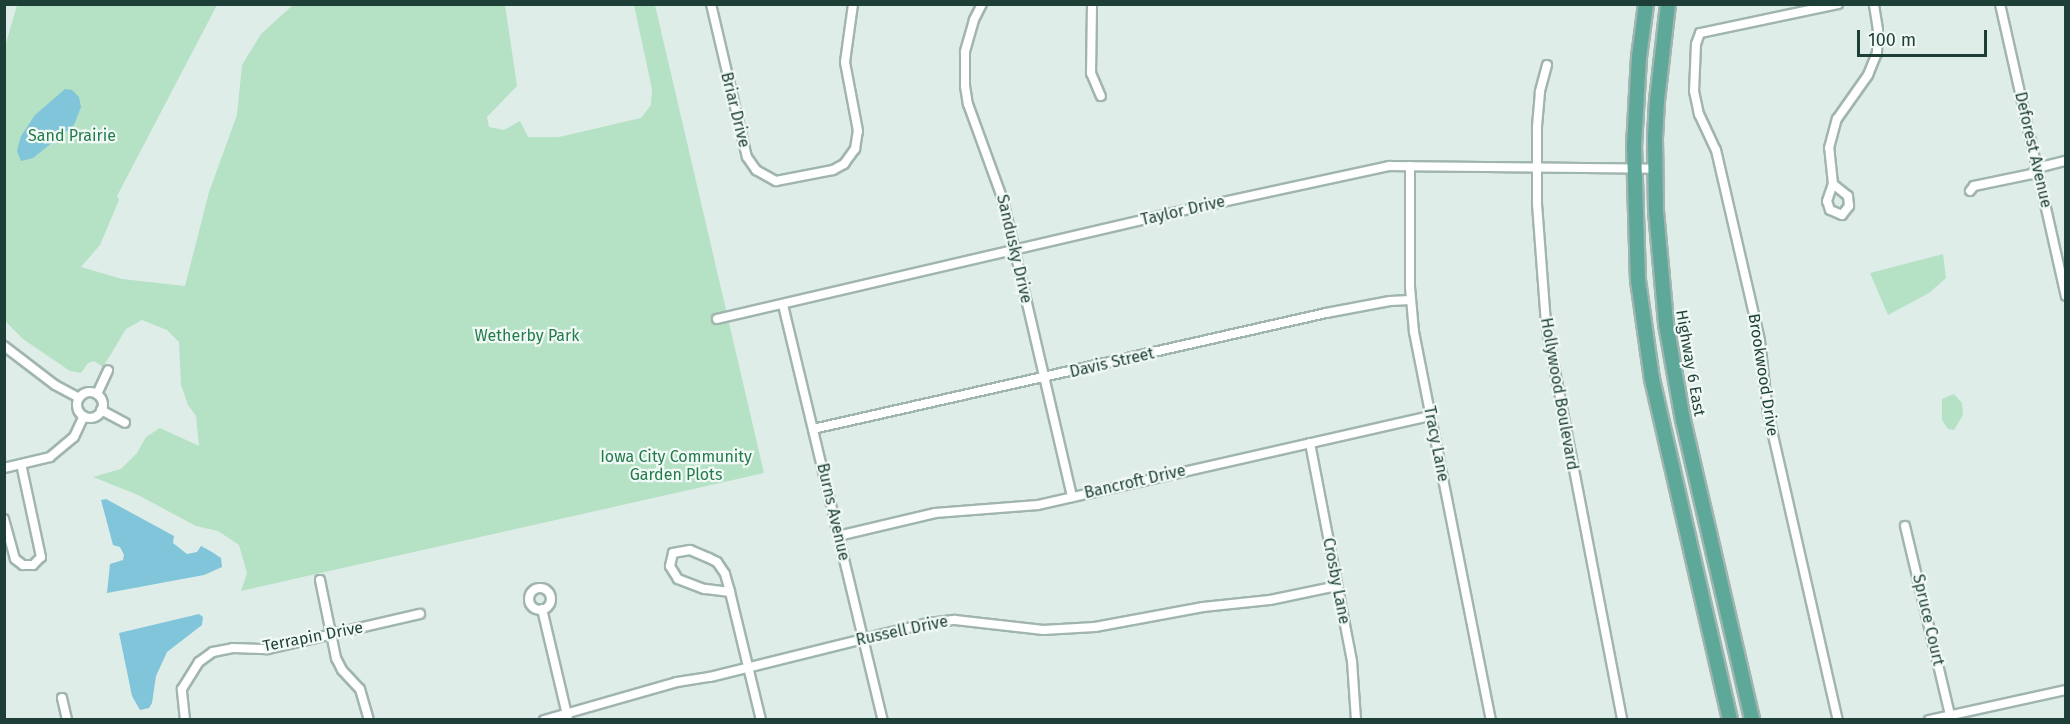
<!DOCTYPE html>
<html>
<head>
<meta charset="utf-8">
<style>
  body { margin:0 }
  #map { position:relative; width:2070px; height:724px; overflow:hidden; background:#dfede8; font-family:"Fira Sans",sans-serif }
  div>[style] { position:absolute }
  .green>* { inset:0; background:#b5e1c4 }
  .water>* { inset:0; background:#80c5d9 }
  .roads { filter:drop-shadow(2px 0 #a1b5b0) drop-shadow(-2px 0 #a1b5b0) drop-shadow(0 2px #a1b5b0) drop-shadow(0 -2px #a1b5b0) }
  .minor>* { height:8px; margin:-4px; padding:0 4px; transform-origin:4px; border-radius:4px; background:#fff }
  .minor>.ring { margin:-4px; padding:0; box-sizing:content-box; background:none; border:8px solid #fff; border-radius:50% }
  .primary>* { height:14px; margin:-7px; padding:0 7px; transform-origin:7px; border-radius:7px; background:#5ea89a }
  span { translate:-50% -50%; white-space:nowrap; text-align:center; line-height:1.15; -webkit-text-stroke:4.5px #f0f9f5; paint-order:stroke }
  .street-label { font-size:16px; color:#1e3f38 }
  .park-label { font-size:16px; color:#237b4b }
  .frame { position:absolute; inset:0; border:6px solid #1e3f38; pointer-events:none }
  .scale { position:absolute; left:1857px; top:30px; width:130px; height:27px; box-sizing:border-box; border:3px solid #1e3f38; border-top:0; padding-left:8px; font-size:18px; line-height:21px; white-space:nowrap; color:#1e3f38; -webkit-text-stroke:4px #f0f9f5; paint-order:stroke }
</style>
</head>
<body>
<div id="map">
  <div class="green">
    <i style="clip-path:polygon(17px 5px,217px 5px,117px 196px,119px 200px,100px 245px,81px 267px,122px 279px,185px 286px,209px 192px,237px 115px,242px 65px,261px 34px,293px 5px,505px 5px,517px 86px,487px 117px,489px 127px,504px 130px,520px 121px,528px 137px,559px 137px,641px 118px,651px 105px,652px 89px,634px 5px,655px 5px,764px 473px,241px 591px,247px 573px,239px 545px,218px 531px,196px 526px,138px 495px,93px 477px,121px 469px,137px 453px,146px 437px,160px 428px,199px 446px,196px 416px,188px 405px,181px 385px,179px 342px,167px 330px,142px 320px,126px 329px,103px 367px,94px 361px,88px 363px,81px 373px,70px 371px,23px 339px,5px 321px,4px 50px)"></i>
    <i style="clip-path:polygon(1943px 254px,1946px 278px,1929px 293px,1888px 315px,1870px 273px)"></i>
    <i style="clip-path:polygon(1954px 394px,1962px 403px,1963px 415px,1954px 430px,1948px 429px,1942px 420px,1942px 399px)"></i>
  </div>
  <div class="water">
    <i style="clip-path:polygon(65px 89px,72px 90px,79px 97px,81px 107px,74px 125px,33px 158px,21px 161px,17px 151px,21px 136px,35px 115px)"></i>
    <i style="clip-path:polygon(106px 499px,174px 536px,173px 543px,187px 554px,197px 552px,201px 546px,212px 552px,221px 558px,222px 567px,204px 575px,107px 593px,110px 564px,123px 560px,124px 555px,120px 547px,113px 545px,101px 500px)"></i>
    <i style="clip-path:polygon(199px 614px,203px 617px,202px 625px,167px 652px,156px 676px,152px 703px,149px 708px,140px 710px,132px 696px,119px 633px)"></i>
  </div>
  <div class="roads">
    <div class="minor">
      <i style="left:711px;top:4px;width:157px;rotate:76.8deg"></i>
      <i style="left:747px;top:157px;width:16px;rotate:55deg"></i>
      <i style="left:756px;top:170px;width:23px;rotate:29deg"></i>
      <i style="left:776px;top:181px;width:58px;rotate:-10.9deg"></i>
      <i style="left:833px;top:170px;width:13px;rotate:-29deg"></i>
      <i style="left:844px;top:164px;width:19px;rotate:-54deg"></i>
      <i style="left:855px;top:149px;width:18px;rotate:-81deg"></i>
      <i style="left:858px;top:131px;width:70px;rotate:-100.7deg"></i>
      <i style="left:845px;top:62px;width:59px;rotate:-82.1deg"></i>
      <i style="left:982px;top:4px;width:18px;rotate:117deg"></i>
      <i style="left:974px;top:20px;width:33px;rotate:106deg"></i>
      <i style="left:965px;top:52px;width:34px;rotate:90deg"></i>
      <i style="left:965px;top:86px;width:18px;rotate:81deg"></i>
      <i style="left:968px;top:104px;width:102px;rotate:70deg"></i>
      <i style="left:1003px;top:200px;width:305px;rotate:76.9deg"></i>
      <i style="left:1092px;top:4px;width:69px;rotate:90.8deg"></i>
      <i style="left:1091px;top:73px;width:25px;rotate:67deg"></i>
      <i style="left:1838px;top:4px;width:141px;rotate:168.1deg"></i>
      <i style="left:1700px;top:33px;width:12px;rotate:110deg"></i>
      <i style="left:1696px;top:44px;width:47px;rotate:92.4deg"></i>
      <i style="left:1694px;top:91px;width:24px;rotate:78deg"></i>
      <i style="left:1699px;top:114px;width:40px;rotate:65deg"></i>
      <i style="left:1716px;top:150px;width:196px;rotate:77deg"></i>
      <i style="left:1760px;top:341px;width:72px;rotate:83.7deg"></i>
      <i style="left:1768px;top:413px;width:315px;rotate:77.2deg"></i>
      <i style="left:2000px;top:4px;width:299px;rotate:77.3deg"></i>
      <i style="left:1547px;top:65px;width:28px;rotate:105deg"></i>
      <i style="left:1540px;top:92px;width:36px;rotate:95deg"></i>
      <i style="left:1537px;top:128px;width:76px;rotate:90deg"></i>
      <i style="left:1537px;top:204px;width:120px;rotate:85.7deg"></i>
      <i style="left:1546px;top:324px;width:403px;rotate:79.1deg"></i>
      <i style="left:1410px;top:166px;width:121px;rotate:90deg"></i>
      <i style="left:1410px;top:287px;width:45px;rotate:84.9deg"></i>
      <i style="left:1414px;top:332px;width:396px;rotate:78.8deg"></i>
      <i style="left:1833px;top:184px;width:19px;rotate:39deg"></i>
      <i style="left:1848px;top:196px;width:10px;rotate:84deg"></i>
      <i style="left:1849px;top:206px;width:11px;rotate:128deg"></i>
      <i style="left:1842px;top:215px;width:13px;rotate:-157deg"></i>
      <i style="left:1830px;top:210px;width:9px;rotate:-108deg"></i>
      <i style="left:1827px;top:201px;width:18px;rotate:-71deg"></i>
      <i style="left:1833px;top:184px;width:36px;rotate:-96deg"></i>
      <i style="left:1829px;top:148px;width:30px;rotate:-75deg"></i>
      <i style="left:1837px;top:119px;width:54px;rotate:-54.8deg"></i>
      <i style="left:1868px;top:75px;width:24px;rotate:-68deg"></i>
      <i style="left:1877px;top:53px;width:23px;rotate:-88deg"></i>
      <i style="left:1878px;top:30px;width:26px;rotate:-99deg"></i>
      <i style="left:1970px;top:191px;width:6px;rotate:-51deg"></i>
      <i style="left:1974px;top:186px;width:59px;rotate:-11.7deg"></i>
      <i style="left:2032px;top:174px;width:8px;rotate:-50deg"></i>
      <i style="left:2037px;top:168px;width:30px;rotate:-14deg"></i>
      <i style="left:783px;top:305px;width:427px;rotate:76.5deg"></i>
      <i style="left:717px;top:319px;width:486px;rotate:-13.1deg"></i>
      <i style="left:1190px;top:209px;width:204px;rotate:-12.2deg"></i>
      <i style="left:1389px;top:166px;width:266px;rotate:0.6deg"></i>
      <i style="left:4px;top:346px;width:64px;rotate:37.4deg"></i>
      <i style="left:55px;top:385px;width:27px;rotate:28deg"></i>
      <i class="ring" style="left:77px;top:392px;width:18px;height:18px"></i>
      <i style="left:97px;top:394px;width:26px;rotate:-65deg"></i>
      <i style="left:101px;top:410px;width:27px;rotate:28deg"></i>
      <i style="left:813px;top:429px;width:526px;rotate:-12.74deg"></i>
      <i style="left:1326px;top:313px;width:65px;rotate:-10.6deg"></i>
      <i style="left:1390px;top:301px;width:21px;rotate:-3deg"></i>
      <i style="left:1310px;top:443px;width:222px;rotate:79.1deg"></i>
      <i style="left:1352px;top:661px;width:59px;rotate:86.1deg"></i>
      <i style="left:4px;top:468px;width:47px;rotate:-13.4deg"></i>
      <i style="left:50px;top:457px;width:31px;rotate:-40deg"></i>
      <i style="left:74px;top:437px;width:23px;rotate:-65deg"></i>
      <i style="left:4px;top:519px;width:41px;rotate:74.6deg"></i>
      <i style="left:15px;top:559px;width:10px;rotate:37deg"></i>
      <i style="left:23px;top:565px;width:10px"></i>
      <i style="left:33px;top:565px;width:11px;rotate:-45deg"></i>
      <i style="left:41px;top:557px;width:95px;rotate:-102.1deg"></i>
      <i style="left:1905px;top:526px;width:194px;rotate:76.6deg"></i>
      <i style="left:838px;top:536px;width:100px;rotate:-13.3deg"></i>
      <i style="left:935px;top:513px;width:103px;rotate:-4.4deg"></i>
      <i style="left:1038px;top:505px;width:403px;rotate:-12.8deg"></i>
      <i style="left:320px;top:580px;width:80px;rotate:78.4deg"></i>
      <i style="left:336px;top:658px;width:13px;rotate:63deg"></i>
      <i style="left:342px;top:670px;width:26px;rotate:47deg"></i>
      <i style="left:360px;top:689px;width:32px;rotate:74deg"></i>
      <i class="ring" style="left:529px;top:588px;width:14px;height:14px"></i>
      <i style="left:730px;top:592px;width:26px;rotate:-173deg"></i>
      <i style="left:704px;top:589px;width:28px;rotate:-159deg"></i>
      <i style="left:678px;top:579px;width:15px;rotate:-122deg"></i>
      <i style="left:670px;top:566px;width:13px;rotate:-77deg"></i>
      <i style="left:673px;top:553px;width:17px;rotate:-10deg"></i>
      <i style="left:690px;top:550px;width:21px;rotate:23deg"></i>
      <i style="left:709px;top:558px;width:9px;rotate:27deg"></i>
      <i style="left:717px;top:562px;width:14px;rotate:56deg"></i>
      <i style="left:725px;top:574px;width:19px;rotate:74deg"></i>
      <i style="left:730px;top:592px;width:132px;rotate:76.4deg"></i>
      <i style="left:542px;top:609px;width:113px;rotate:76.7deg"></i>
      <i style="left:62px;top:698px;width:23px;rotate:77deg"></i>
      <i style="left:185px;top:720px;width:31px;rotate:-96deg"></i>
      <i style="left:182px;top:689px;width:32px;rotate:-58deg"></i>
      <i style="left:199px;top:662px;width:17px;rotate:-36deg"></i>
      <i style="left:213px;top:652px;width:20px;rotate:-11deg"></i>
      <i style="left:233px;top:648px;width:35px;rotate:2deg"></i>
      <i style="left:268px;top:649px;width:156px;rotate:-13deg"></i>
      <i style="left:544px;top:720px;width:138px;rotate:-15.9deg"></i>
      <i style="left:677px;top:682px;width:33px;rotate:-9deg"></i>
      <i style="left:710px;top:677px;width:226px;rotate:-13.9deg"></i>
      <i style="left:929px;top:623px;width:26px;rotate:-7deg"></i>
      <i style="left:955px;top:620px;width:89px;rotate:6.5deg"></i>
      <i style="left:1043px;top:630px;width:52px;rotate:-3.3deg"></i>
      <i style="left:1095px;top:627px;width:110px;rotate:-10.5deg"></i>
      <i style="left:1203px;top:607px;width:67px;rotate:-6deg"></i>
      <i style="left:1270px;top:600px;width:68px;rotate:-11.8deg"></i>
      <i style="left:1929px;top:720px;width:140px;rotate:-12.4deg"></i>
    </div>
    <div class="primary">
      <i style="left:1646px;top:4px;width:53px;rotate:97.5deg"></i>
      <i style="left:1639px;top:57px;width:89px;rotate:93.2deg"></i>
      <i style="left:1634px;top:146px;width:134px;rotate:88.3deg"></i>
      <i style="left:1638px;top:280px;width:100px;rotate:82deg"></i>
      <i style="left:1652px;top:379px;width:350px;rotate:77.1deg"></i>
      <i style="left:1668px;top:4px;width:97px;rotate:96.5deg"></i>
      <i style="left:1657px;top:100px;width:39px;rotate:93deg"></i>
      <i style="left:1655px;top:139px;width:72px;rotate:89.2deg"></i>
      <i style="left:1656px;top:211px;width:113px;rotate:84.9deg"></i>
      <i style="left:1666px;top:324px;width:97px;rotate:80deg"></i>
      <i style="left:1683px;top:420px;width:308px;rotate:77deg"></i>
    </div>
  </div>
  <div class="street-label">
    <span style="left:735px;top:110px;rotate:76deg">Briar Drive</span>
    <span style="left:2033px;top:150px;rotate:77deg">Deforest Avenue</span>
    <span style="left:1183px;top:211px;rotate:-13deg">Taylor Drive</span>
    <span style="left:1014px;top:249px;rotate:77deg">Sandusky Drive</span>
    <span style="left:1112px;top:363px;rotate:-13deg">Davis Street</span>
    <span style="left:1690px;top:363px;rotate:80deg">Highway 6 East</span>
    <span style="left:1763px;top:375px;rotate:81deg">Brookwood Drive</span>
    <span style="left:1559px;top:394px;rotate:80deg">Hollywood Boulevard</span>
    <span style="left:1436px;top:444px;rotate:79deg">Tracy Lane</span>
    <span style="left:1135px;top:482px;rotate:-13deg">Bancroft Drive</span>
    <span style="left:833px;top:512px;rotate:77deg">Burns Avenue</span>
    <span style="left:1336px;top:581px;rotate:79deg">Crosby Lane</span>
    <span style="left:1928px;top:620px;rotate:77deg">Spruce Court</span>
    <span style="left:902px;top:631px;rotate:-12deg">Russell Drive</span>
    <span style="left:313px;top:637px;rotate:-11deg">Terrapin Drive</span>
  </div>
  <div class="park-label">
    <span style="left:72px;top:136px">Sand Prairie</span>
    <span style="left:527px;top:336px">Wetherby Park</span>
    <span style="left:676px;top:466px">Iowa City Community<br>Garden Plots</span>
  </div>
  <div class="frame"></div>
  <div class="scale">100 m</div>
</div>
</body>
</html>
